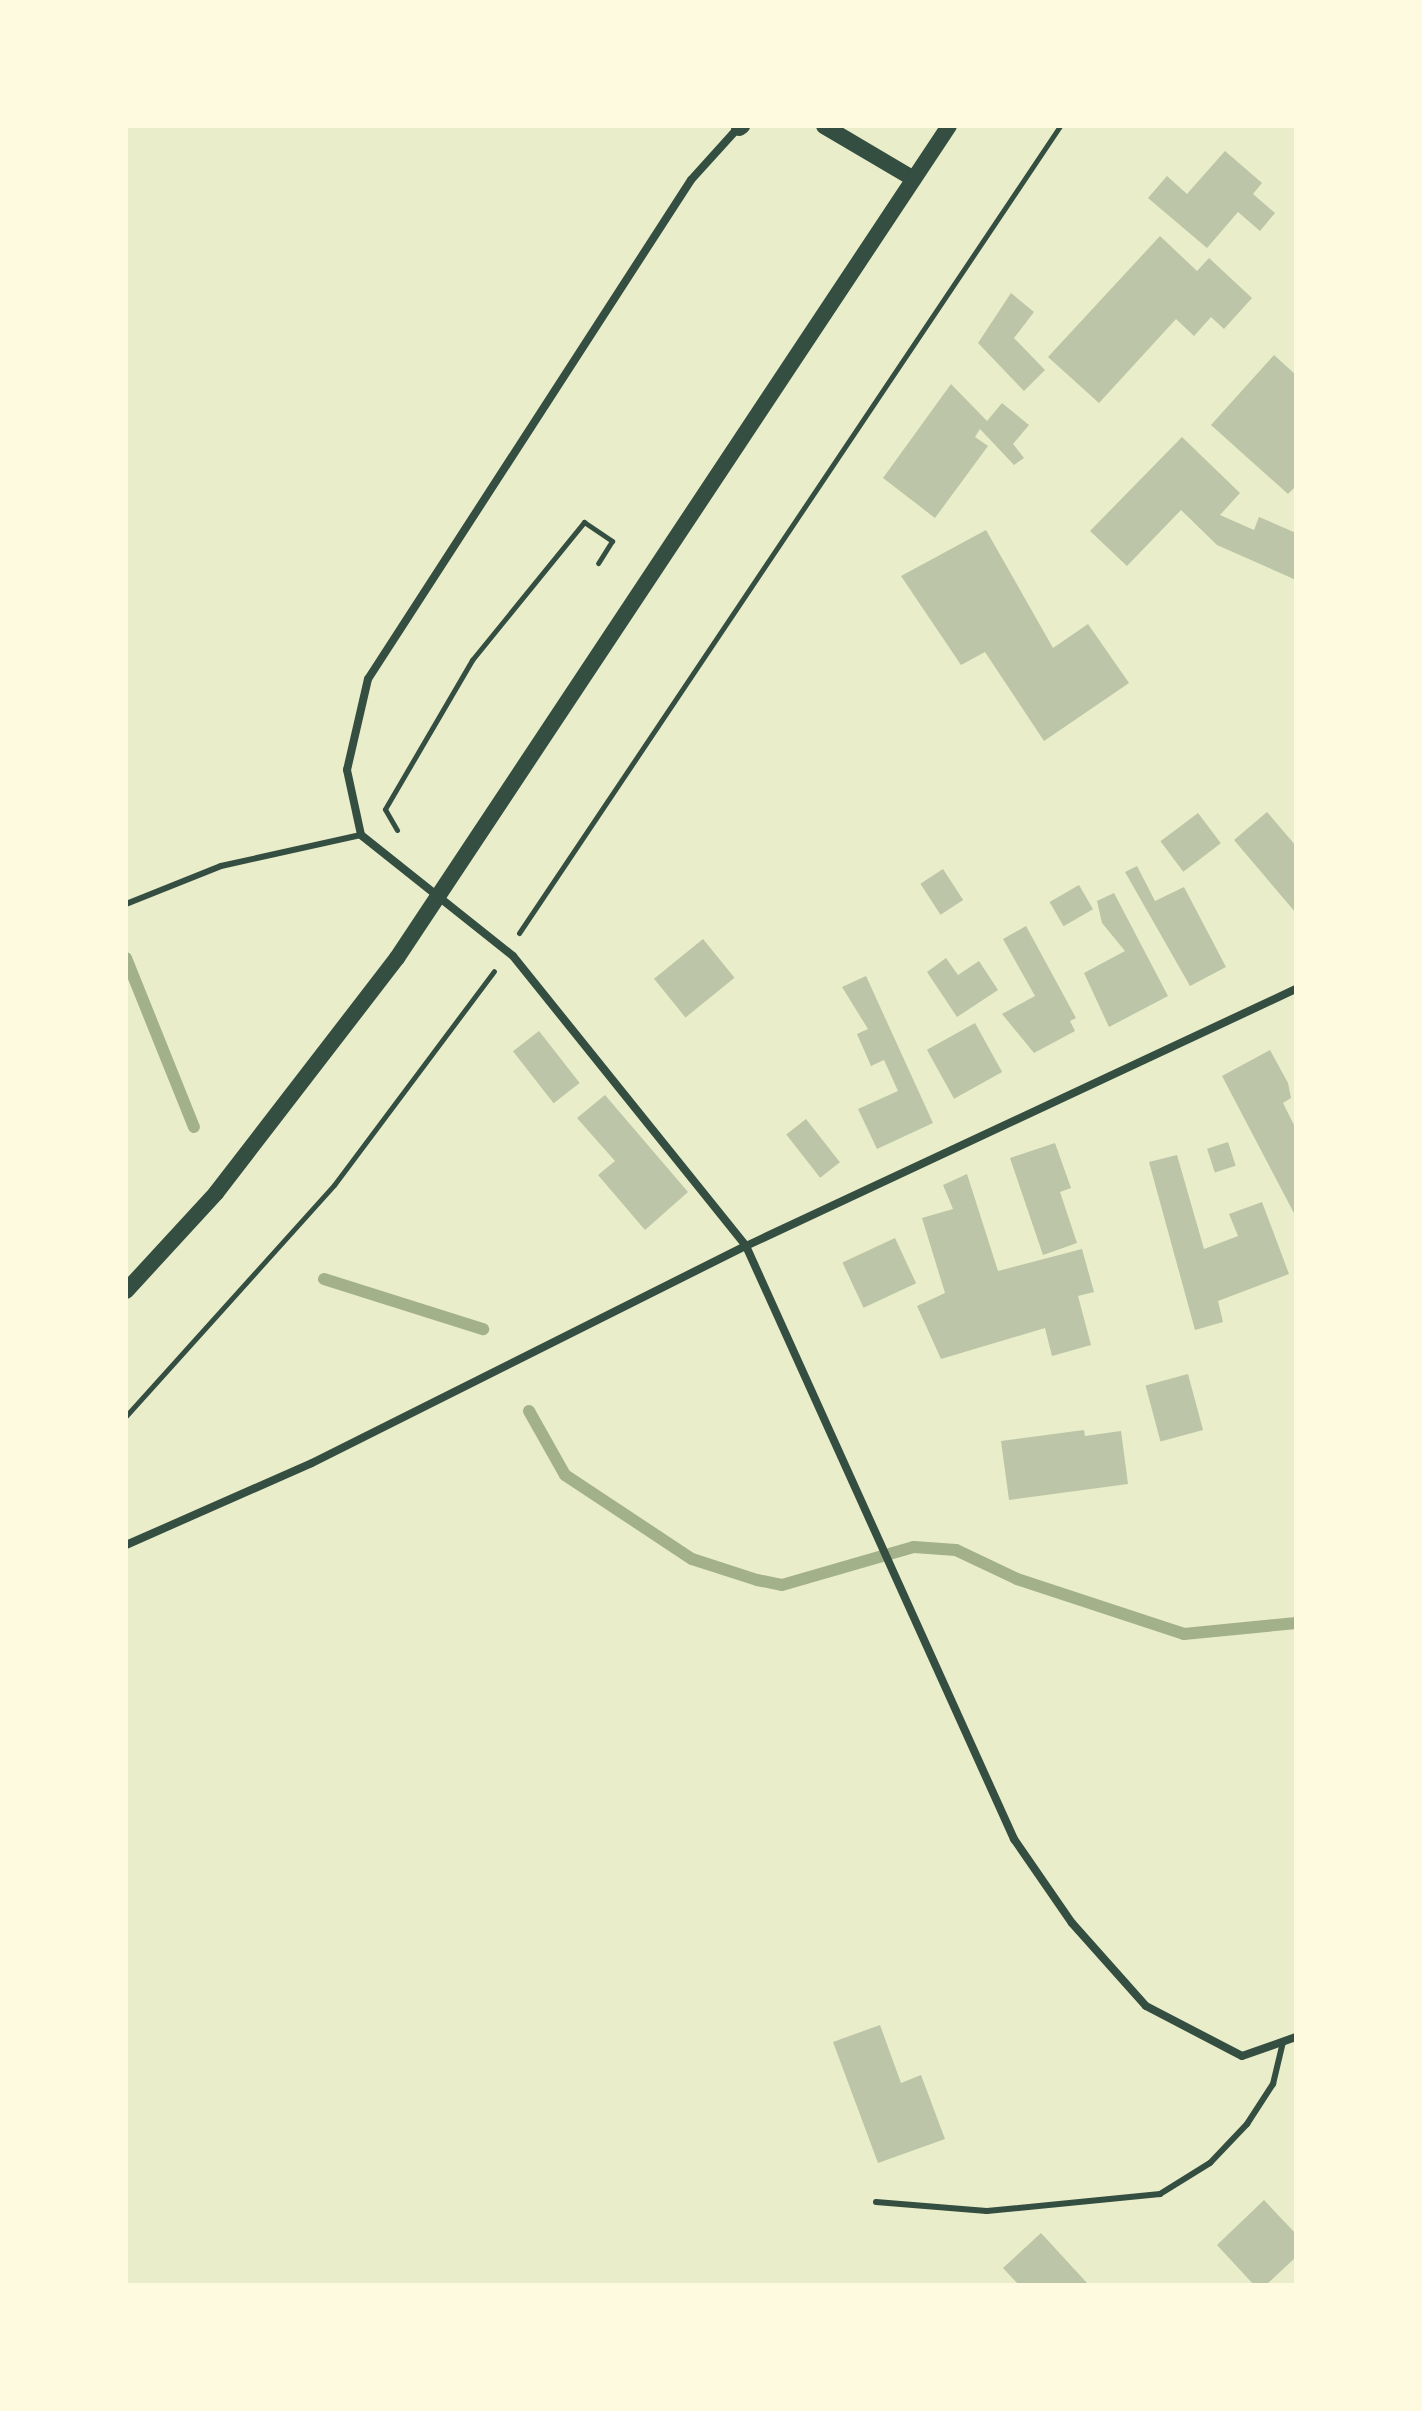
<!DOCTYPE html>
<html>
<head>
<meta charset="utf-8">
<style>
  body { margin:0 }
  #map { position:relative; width:1422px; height:2411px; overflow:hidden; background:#e9edc9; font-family:Roboto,sans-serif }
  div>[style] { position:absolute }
  .stream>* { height:12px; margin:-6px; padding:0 6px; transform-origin:6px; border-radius:6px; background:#a3b18a }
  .building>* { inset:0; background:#bcc5a7; transform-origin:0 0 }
  .path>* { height:5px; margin:-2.5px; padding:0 2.5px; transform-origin:2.5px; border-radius:2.5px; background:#344e41 }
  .service>* { height:6px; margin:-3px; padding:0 3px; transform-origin:3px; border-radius:3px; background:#344e41 }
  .minor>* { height:8px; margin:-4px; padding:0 4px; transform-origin:4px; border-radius:4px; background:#344e41 }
  .secondary>* { height:16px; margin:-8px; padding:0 8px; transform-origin:8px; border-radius:8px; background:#344e41 }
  span { translate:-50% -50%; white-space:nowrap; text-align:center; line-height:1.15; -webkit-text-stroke:6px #fefae0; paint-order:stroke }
  .frame { position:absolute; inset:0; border:128px solid #fefae0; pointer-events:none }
</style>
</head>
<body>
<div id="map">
  <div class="stream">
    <i style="left:126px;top:958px;width:182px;rotate:68.1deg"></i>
    <i style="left:324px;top:1279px;width:167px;rotate:17.5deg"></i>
    <i style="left:529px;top:1411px;width:73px;rotate:60.6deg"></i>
    <i style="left:565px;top:1475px;width:152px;rotate:33.5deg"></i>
    <i style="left:692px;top:1559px;width:68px;rotate:17.9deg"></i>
    <i style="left:757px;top:1580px;width:25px;rotate:11deg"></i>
    <i style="left:782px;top:1585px;width:137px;rotate:-16.1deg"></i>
    <i style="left:914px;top:1547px;width:42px;rotate:4.1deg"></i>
    <i style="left:956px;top:1550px;width:68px;rotate:25.4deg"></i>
    <i style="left:1017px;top:1579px;width:176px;rotate:18.2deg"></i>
    <i style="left:1184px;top:1634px;width:113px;rotate:-5.6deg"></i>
  </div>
  <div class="building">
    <i style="clip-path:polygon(1225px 151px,1262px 183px,1253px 194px,1275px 213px,1260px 231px,1238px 212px,1207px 248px,1148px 198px,1167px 176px,1187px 194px)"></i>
    <i style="clip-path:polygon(1160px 236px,1197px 271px,1209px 258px,1252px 298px,1224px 329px,1211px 317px,1194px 336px,1176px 319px,1099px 403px,1048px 357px)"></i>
    <i style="clip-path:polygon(1011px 293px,1034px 312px,1014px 338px,1045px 370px,1024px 391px,978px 343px)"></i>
    <i style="clip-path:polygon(1274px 355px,1296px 375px,1296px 486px,1288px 494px,1211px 425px)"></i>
    <i style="clip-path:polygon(951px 384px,987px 421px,1002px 403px,1029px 425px,1013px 444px,1024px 458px,1014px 465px,980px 429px,975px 437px,988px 446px,935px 518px,883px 478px)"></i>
    <i style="clip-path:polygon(1182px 437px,1240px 493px,1220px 515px,1254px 530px,1259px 517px,1296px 533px,1296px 580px,1217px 545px,1181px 510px,1127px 566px,1090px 531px)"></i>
    <i style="clip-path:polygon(986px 530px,1053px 648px,1088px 624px,1129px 683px,1044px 741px,985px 652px,961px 665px,901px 576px)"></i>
    <i style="clip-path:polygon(1267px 812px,1296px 846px,1296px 913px,1234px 840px)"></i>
    <i style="left:1198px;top:813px;width:38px;height:47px;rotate:53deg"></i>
    <i style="clip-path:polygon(1137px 866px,1155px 901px,1184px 887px,1226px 967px,1190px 986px,1125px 872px)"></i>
    <i style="left:943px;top:869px;width:37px;height:27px;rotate:57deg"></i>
    <i style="left:1079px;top:885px;width:28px;height:34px;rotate:60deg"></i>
    <i style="clip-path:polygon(1114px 893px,1168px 996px,1109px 1027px,1084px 973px,1125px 951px,1102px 923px,1097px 901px)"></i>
    <i style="clip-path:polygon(1026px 926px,1076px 1018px,1070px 1021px,1075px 1031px,1034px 1053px,1002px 1014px,1035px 996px,1003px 939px)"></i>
    <i style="left:703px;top:939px;width:50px;height:63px;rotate:51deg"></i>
    <i style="clip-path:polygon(946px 958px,958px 975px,979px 961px,998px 990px,957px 1017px,927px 972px)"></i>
    <i style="clip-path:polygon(866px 976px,933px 1123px,877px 1149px,858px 1109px,898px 1091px,884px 1060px,871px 1066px,857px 1034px,868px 1029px,842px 987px)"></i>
    <i style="left:975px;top:1023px;width:56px;height:55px;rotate:61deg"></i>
    <i style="left:539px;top:1031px;width:66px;height:33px;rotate:52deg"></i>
    <i style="clip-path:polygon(1270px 1050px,1288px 1083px,1291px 1098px,1283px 1103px,1296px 1129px,1296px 1217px,1222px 1076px)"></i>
    <i style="clip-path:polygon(605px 1095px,688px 1192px,645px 1230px,598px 1175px,615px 1161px,577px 1118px)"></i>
    <i style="left:806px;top:1119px;width:55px;height:25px;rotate:52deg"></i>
    <i style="left:1228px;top:1142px;width:25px;height:22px;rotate:72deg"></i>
    <i style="clip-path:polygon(1055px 1143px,1071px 1188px,1060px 1192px,1077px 1243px,1043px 1255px,1010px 1158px)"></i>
    <i style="clip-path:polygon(1177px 1155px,1204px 1249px,1238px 1236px,1229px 1214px,1262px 1202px,1289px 1274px,1218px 1301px,1223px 1322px,1195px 1330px,1149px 1162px)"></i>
    <i style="clip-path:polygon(967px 1174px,998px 1271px,1082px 1249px,1094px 1292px,1078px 1296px,1091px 1345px,1052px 1356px,1045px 1328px,941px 1359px,917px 1306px,945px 1293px,922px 1218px,953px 1209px,943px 1185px)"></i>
    <i style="left:895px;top:1238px;width:50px;height:58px;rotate:65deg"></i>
    <i style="left:1188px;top:1374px;width:58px;height:44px;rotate:75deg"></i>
    <i style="clip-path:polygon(1084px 1430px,1085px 1436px,1121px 1431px,1128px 1484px,1009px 1500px,1001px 1441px)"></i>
    <i style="clip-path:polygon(880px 2025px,901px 2083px,921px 2075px,945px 2139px,878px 2163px,833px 2042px)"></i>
    <i style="clip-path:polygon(1264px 2200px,1296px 2234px,1296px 2257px,1266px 2285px,1254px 2285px,1217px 2245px)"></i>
    <i style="clip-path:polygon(1041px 2233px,1087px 2283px,1084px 2285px,1019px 2285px,1003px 2268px)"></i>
  </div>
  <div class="path">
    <i style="left:397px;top:830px;width:24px;rotate:-120deg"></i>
    <i style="left:385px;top:809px;width:173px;rotate:-59.7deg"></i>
    <i style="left:472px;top:660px;width:178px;rotate:-50.9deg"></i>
    <i style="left:584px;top:522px;width:34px;rotate:34deg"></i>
    <i style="left:612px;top:541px;width:26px;rotate:122deg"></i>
    <i style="left:519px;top:933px;width:972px;rotate:-56.16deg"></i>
    <i style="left:126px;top:1416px;width:311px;rotate:-48deg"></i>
    <i style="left:334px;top:1185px;width:267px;rotate:-53.2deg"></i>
  </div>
  <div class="service">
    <i style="left:126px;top:904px;width:102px;rotate:-21.8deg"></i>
    <i style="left:221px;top:866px;width:143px;rotate:-12.5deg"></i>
    <i style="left:876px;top:2202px;width:111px;rotate:4.6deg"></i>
    <i style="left:987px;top:2211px;width:174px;rotate:-5.6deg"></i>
    <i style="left:1160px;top:2194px;width:59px;rotate:-31.8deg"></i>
    <i style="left:1210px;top:2163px;width:54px;rotate:-46.5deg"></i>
    <i style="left:1247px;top:2124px;width:48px;rotate:-57deg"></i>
    <i style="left:1273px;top:2084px;width:43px;rotate:-76.6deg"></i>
  </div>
  <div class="minor">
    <i style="left:738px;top:128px;width:70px;rotate:132.1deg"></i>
    <i style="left:691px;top:180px;width:594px;rotate:122.91deg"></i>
    <i style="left:368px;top:679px;width:93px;rotate:103deg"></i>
    <i style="left:347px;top:770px;width:66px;rotate:77.8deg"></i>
    <i style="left:361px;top:835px;width:194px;rotate:38.5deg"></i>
    <i style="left:513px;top:956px;width:372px;rotate:51.2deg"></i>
    <i style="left:746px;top:1246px;width:651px;rotate:65.68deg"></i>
    <i style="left:1014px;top:1839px;width:102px;rotate:55.4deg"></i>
    <i style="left:1072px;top:1923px;width:111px;rotate:48.3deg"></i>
    <i style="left:1146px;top:2006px;width:108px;rotate:27.5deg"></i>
    <i style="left:1242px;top:2056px;width:57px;rotate:-19.4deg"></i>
    <i style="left:126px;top:1545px;width:203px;rotate:-23.8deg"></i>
    <i style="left:312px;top:1463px;width:485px;rotate:-26.6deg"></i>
    <i style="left:746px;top:1246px;width:607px;rotate:-25.05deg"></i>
  </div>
  <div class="secondary">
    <i style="left:824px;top:126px;width:104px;rotate:30.5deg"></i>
    <i style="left:739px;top:128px;width:4px;rotate:-34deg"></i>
    <i style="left:126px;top:1291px;width:133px;rotate:-47.4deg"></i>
    <i style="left:216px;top:1193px;width:297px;rotate:-52.4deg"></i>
    <i style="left:397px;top:958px;width:998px;rotate:-56.44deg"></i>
  </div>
  <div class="frame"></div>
</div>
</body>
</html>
